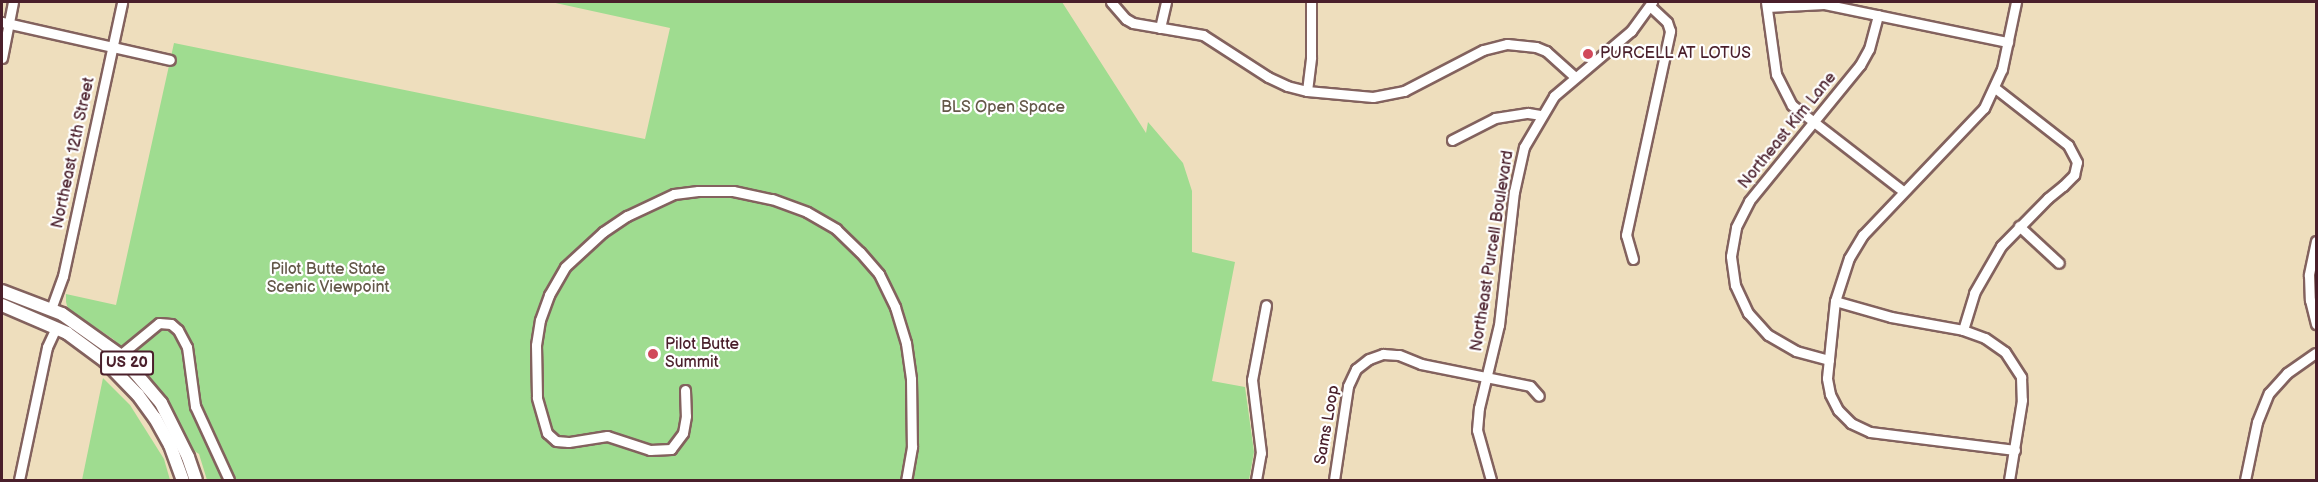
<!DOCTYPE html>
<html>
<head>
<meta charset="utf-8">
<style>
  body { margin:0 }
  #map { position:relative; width:2318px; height:482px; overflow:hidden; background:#eedebd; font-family:"Balsamiq Sans",sans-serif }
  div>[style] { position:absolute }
  .green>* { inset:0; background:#9fdc90 }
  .roads { filter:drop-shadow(2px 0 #83625e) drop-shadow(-2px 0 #83625e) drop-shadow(0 2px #83625e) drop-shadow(0 -2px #83625e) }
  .minor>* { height:9px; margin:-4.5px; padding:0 4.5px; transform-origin:4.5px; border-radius:4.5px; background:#fff }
  .major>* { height:12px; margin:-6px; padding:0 6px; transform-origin:6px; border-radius:6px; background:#fff }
  .dots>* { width:16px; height:16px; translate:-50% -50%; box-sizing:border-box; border:3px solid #fff; border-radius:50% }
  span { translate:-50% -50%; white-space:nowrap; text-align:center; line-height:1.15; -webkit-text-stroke:4.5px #fff; paint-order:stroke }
  .shield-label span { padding:2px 4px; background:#fff; border:2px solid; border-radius:4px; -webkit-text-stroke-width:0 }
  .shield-label { font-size:15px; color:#4a1f2b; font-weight:700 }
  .poi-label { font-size:16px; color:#4a1f2b }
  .left { translate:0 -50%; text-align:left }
  .park-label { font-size:16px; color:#645849 }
  .street-label { font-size:16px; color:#4a1f2b }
  .frame { position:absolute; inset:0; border:3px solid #4a1f2b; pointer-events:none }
</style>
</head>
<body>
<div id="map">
  <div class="green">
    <i style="clip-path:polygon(551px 2px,1062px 2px,1146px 133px,1148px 122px,1183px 163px,1192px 191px,1192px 252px,1235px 262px,1212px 381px,1245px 387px,1254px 452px,1249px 480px,207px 480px,199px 454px,193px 450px,161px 392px,138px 363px,113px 339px,68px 309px,66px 302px,66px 294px,116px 305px,174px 43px,645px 139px,670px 28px)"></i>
    <i style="clip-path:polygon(103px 378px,130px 405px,164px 459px,170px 480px,82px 480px)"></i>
  </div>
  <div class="roads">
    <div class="minor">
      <i style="left:1111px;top:2px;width:23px;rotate:49deg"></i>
      <i style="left:1126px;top:19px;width:8px;rotate:30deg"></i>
      <i style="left:1133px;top:23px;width:71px;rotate:9.7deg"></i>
      <i style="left:1203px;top:35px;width:77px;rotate:32.9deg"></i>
      <i style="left:1268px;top:77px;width:21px;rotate:25deg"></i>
      <i style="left:1287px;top:86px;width:21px;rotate:14deg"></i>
      <i style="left:1307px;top:91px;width:66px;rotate:5.2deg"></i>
      <i style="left:1373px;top:97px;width:32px;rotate:-11deg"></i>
      <i style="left:1404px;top:91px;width:89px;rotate:-27.4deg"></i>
      <i style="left:1483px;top:50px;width:25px;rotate:-14deg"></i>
      <i style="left:1507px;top:44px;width:29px;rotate:6deg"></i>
      <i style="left:1536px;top:47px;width:11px;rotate:22deg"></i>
      <i style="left:1546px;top:51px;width:38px;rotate:42deg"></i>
      <i style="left:1766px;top:2px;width:73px;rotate:82.1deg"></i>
      <i style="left:1776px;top:74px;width:35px;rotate:63deg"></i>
      <i style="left:1792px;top:105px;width:140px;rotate:37.8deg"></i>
      <i style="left:1767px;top:7px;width:57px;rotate:-3deg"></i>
      <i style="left:1824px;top:4px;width:188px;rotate:11.7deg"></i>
      <i style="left:2px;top:22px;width:172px;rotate:12.7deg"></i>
      <i style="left:1160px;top:28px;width:27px;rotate:-77deg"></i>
      <i style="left:2px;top:58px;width:57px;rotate:-78.9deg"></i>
      <i style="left:1307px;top:91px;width:34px;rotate:-83deg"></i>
      <i style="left:1311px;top:57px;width:55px;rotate:-90deg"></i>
      <i style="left:1452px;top:140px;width:48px;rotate:-27.1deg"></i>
      <i style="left:1495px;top:118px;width:33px;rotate:-9deg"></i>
      <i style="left:1528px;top:113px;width:12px;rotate:9deg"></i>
      <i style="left:2019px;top:226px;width:54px;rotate:42.8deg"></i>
      <i style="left:2316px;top:241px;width:35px;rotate:102deg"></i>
      <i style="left:2309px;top:275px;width:25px;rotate:88deg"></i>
      <i style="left:2310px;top:300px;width:25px;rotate:76deg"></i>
      <i style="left:1633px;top:259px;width:25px;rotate:-106deg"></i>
      <i style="left:1626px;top:235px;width:209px;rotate:-77.8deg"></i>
      <i style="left:1670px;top:31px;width:9px;rotate:-108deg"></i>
      <i style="left:1667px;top:22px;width:23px;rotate:-137deg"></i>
      <i style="left:1835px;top:301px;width:58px;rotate:15.9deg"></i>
      <i style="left:1891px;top:317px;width:73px;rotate:10.2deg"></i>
      <i style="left:1963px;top:330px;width:23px;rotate:20deg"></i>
      <i style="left:1985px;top:338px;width:24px;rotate:35deg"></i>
      <i style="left:2005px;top:352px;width:30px;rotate:57deg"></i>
      <i style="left:2021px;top:377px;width:23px;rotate:88deg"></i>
      <i style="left:2022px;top:400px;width:81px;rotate:99.2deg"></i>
      <i style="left:51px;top:309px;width:35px;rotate:-70deg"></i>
      <i style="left:63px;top:276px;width:280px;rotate:-77.8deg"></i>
      <i style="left:1963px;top:330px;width:39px;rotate:-73deg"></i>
      <i style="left:1974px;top:293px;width:54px;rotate:-60.1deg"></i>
      <i style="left:2001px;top:246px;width:67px;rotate:-45.6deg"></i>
      <i style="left:2048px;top:198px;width:19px;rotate:-39deg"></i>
      <i style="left:2063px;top:186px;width:16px;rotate:-45deg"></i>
      <i style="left:2074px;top:175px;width:13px;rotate:-77deg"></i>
      <i style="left:2077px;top:162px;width:19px;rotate:-118deg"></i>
      <i style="left:2068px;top:145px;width:93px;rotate:-142deg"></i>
      <i style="left:120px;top:355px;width:50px;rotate:-39.4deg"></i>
      <i style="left:159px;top:323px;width:12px;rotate:5deg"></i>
      <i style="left:171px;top:324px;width:9px;rotate:41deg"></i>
      <i style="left:178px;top:330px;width:19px;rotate:62deg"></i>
      <i style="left:187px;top:347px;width:60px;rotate:82.3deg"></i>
      <i style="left:195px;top:406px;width:81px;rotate:65.3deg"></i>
      <i style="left:1829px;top:360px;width:34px;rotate:-165deg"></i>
      <i style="left:1796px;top:351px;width:32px;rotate:-150deg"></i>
      <i style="left:1768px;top:335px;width:30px;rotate:-132deg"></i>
      <i style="left:1748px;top:313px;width:31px;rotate:-115deg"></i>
      <i style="left:1735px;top:285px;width:29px;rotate:-98deg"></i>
      <i style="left:1731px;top:256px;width:29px;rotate:-80deg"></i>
      <i style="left:1736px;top:227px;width:29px;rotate:-63deg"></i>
      <i style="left:1749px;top:201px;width:176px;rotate:-50.8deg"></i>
      <i style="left:1860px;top:65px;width:18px;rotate:-61deg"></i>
      <i style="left:1869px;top:49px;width:35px;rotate:-75deg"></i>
      <i style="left:685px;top:390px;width:26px;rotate:88deg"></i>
      <i style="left:686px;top:416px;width:17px;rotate:100deg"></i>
      <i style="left:683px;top:433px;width:20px;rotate:127deg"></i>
      <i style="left:671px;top:449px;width:21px;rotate:177deg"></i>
      <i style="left:650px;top:450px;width:45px;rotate:-162deg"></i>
      <i style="left:607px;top:436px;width:39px;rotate:171deg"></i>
      <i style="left:568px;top:442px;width:12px;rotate:-175deg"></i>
      <i style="left:556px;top:441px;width:12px;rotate:-138deg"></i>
      <i style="left:547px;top:433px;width:37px;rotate:-106deg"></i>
      <i style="left:537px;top:397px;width:52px;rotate:-91.1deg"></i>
      <i style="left:536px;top:345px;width:25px;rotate:-81deg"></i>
      <i style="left:540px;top:320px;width:27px;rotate:-70deg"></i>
      <i style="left:549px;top:295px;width:32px;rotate:-60deg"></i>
      <i style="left:565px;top:267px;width:52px;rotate:-42.6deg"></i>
      <i style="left:603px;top:232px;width:29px;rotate:-34deg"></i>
      <i style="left:627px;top:216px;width:52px;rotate:-25.1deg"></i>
      <i style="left:674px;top:194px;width:24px;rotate:-7deg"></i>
      <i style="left:698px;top:191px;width:35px"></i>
      <i style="left:733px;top:191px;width:40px;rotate:12deg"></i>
      <i style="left:772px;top:199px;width:37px;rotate:20deg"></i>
      <i style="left:807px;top:212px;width:34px;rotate:30deg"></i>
      <i style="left:836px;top:229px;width:33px;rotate:44deg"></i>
      <i style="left:860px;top:252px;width:29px;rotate:49deg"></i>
      <i style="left:879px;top:274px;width:37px;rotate:64deg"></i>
      <i style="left:895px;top:307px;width:38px;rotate:73deg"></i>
      <i style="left:906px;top:343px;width:36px;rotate:82deg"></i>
      <i style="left:911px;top:379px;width:68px;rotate:89.2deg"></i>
      <i style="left:912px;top:447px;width:34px;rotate:100deg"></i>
      <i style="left:2015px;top:450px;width:146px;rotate:-172.9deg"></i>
      <i style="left:1870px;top:432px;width:21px;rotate:-155deg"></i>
      <i style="left:1851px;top:423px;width:18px;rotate:-135deg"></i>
      <i style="left:1838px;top:410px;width:18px;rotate:-117deg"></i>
      <i style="left:1830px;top:394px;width:16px;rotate:-101deg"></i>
      <i style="left:1827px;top:378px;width:77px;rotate:-84.1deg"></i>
      <i style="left:1835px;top:301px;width:45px;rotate:-72deg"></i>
      <i style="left:1849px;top:258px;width:27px;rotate:-59deg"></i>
      <i style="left:1863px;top:235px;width:175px;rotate:-46.4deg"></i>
      <i style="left:1984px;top:108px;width:43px;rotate:-65.2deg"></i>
      <i style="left:2002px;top:69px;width:68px;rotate:-78.2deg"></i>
      <i style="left:19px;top:480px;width:136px;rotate:-78.1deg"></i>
      <i style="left:47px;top:347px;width:21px;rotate:-65deg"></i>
      <i style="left:1256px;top:480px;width:27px;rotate:-80deg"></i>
      <i style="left:1261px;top:453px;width:74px;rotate:-97deg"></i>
      <i style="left:1252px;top:380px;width:76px;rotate:-79.4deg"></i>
      <i style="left:1334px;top:480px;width:95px;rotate:-81.5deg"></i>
      <i style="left:1348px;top:386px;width:19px;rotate:-65deg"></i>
      <i style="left:1356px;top:369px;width:16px;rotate:-38deg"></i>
      <i style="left:1369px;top:359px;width:15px;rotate:-20deg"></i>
      <i style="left:1383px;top:354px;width:16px;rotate:4deg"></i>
      <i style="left:1399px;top:355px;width:24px;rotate:22deg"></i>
      <i style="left:1421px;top:364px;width:111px;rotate:11.4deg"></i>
      <i style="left:1530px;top:386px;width:13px;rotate:48deg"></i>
      <i style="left:1491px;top:480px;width:52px;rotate:-105.6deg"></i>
      <i style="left:1477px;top:430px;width:22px;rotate:-85deg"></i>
      <i style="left:1479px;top:408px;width:85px;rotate:-76.5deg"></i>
      <i style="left:1499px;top:325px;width:134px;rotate:-83.6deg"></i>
      <i style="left:1514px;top:192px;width:46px;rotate:-77.5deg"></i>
      <i style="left:1524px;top:147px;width:59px;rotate:-59.5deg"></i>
      <i style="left:1554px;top:96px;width:101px;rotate:-40.2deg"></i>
      <i style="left:1631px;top:31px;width:36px;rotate:-54deg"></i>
      <i style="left:2245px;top:480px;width:59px;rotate:-78.3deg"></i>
      <i style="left:2257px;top:422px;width:31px;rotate:-68deg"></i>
      <i style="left:2269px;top:393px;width:27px;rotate:-48deg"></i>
      <i style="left:2287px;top:373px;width:35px;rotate:-35deg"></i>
    </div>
    <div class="major">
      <i style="left:2px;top:291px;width:64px;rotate:21deg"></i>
      <i style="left:62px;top:314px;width:71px;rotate:35.3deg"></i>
      <i style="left:120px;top:355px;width:63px;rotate:49.5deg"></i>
      <i style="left:161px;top:403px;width:60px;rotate:63.4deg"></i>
      <i style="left:188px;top:457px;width:24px;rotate:71deg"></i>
      <i style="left:2px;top:305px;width:71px;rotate:23.3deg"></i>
      <i style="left:67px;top:333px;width:47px;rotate:36.4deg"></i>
      <i style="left:105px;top:361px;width:47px;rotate:45.9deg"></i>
      <i style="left:138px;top:395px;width:29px;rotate:54deg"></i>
      <i style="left:155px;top:418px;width:31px;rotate:61deg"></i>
      <i style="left:170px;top:445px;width:37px;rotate:70deg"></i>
    </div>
  </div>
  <div class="dots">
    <i style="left:1588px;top:54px;background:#d1495b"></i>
    <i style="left:653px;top:354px;background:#d1495b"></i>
  </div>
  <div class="shield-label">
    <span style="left:127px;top:363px">US 20</span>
  </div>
  <div class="poi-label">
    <span class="left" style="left:1600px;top:54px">PURCELL AT LOTUS</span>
    <span class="left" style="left:665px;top:354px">Pilot Butte<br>Summit</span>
  </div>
  <div class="park-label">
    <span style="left:1003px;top:108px">BLS Open Space</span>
    <span style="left:328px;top:279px">Pilot Butte State<br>Scenic Viewpoint</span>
  </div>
  <div class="street-label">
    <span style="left:1788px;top:131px;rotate:-51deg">Northeast Kim Lane</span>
    <span style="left:74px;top:153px;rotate:-78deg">Northeast 12th Street</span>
    <span style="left:1493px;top:251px;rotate:-81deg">Northeast Purcell Boulevard</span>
    <span style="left:1328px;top:425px;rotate:-80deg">Sams Loop</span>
  </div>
  <div class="frame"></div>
</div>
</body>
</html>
